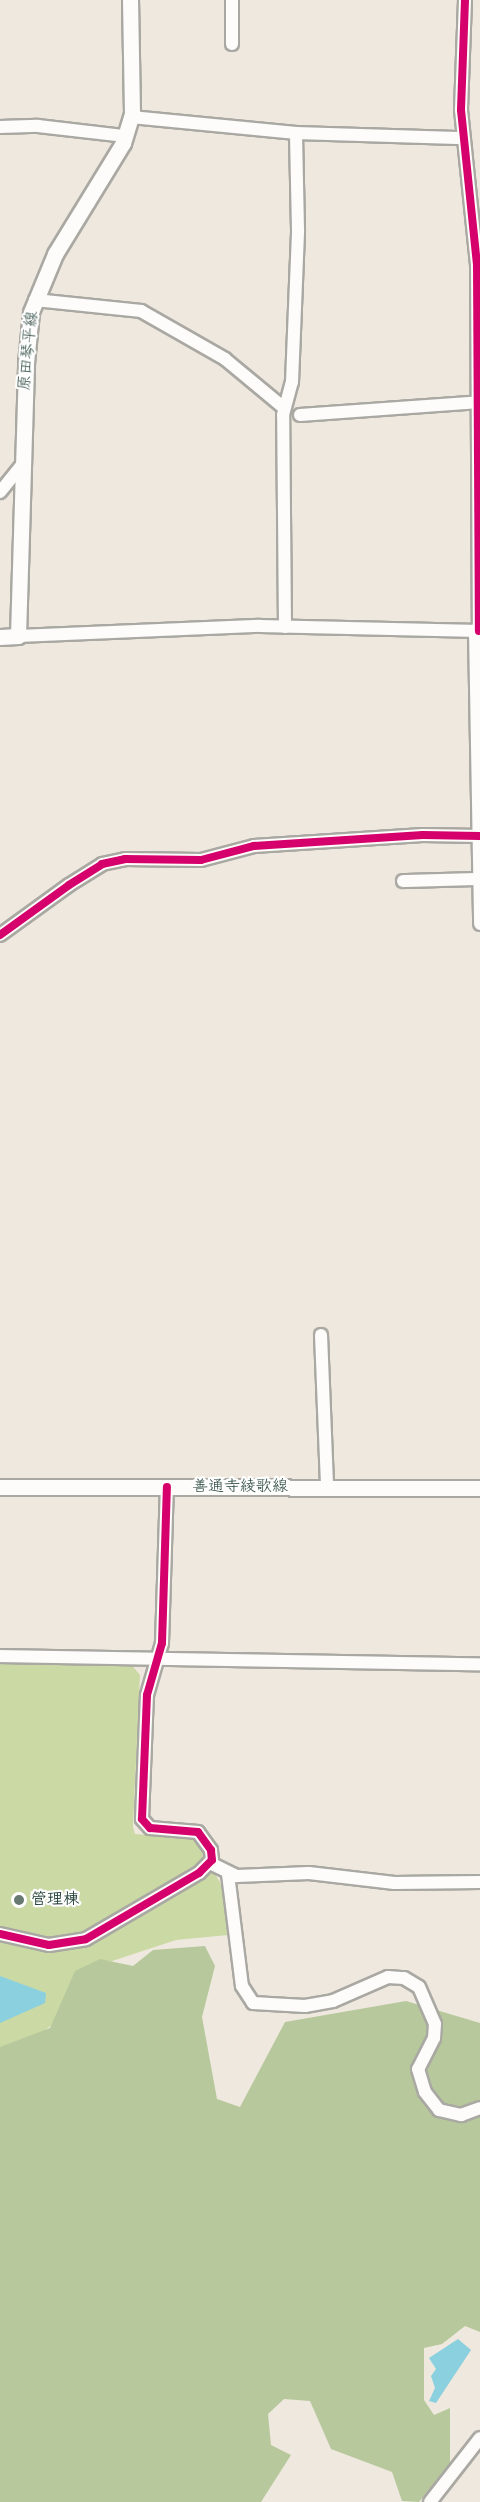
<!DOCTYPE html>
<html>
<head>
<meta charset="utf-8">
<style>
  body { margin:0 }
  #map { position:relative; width:480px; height:2502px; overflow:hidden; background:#efe8de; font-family:Kalam,"Klee One",sans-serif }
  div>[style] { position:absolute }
  .green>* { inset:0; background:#cbd9a4 }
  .forest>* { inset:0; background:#b7c99c }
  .water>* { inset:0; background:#8bd0de }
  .roads { filter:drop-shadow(2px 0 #a9a8a2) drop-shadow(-2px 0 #a9a8a2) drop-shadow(0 2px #a9a8a2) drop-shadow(0 -2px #a9a8a2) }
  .minor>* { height:12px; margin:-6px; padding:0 6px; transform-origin:6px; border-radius:6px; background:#fdfcfa }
  .major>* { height:15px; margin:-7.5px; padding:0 7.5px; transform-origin:7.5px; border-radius:7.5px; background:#fdfcfa }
  .cycleway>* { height:8px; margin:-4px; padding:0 4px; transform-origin:4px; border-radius:4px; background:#d6006c }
  .dots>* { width:16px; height:16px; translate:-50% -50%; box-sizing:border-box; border:3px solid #fff; border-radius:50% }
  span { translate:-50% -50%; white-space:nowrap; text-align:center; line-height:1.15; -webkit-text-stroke:4.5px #fff; paint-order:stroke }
  .street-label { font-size:16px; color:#1f3d34 }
  .poi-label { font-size:16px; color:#1f3d34; font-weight:700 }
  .left { translate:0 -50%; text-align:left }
</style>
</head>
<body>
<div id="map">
  <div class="green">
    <i style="clip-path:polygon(0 1661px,129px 1662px,140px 1675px,133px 1827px,135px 1834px,194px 1839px,224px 1889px,228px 1935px,176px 1940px,94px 1967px,80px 2002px,43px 2032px,0 2051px)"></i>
  </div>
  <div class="forest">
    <i style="clip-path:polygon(205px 1946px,215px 1966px,202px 2017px,217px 2099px,240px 2107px,285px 2022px,406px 2001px,480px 2023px,480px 2332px,465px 2326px,442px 2344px,424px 2348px,424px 2400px,434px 2415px,450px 2408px,450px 2463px,419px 2502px,402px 2501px,392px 2472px,331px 2449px,310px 2401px,284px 2399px,268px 2414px,271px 2445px,291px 2455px,261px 2502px,0 2502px,0 2047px,50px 2028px,75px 1971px,100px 1959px,133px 1966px,153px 1950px)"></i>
  </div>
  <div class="water">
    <i style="clip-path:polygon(0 1976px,46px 1993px,45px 2003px,0 2023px)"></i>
    <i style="clip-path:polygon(458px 2339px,471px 2350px,436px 2403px,429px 2401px,435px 2388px,431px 2376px,436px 2369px,429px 2358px)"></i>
  </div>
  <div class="roads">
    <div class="minor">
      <i style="left:232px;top:0;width:44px;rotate:90deg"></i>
      <i style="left:465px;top:0;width:110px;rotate:92.1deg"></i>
      <i style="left:461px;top:110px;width:156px;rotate:84.1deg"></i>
      <i style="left:477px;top:265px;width:366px;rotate:89.7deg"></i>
      <i style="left:131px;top:117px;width:166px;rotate:5.5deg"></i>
      <i style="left:296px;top:133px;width:161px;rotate:1.8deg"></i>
      <i style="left:0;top:127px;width:38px;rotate:-2deg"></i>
      <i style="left:38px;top:126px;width:88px;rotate:6.6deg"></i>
      <i style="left:35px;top:300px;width:107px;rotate:5.9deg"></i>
      <i style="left:141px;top:311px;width:97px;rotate:29.7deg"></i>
      <i style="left:225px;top:359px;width:77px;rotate:39.7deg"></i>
      <i style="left:300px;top:415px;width:180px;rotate:-4.1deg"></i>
      <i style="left:0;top:492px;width:36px;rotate:-51deg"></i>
      <i style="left:285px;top:627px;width:212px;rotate:-90.5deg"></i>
      <i style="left:283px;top:415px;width:34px;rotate:-75deg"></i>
      <i style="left:292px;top:382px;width:152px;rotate:-87.7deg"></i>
      <i style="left:298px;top:230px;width:97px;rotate:-91.2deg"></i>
      <i style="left:475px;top:630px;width:294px;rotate:89deg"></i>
      <i style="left:18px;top:636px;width:242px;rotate:-2.4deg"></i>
      <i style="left:260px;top:626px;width:220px;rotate:1.3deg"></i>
      <i style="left:403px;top:881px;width:76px;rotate:-1.5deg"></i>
      <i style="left:0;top:935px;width:85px;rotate:-35.9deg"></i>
      <i style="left:69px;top:885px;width:39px;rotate:-32deg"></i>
      <i style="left:102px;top:864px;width:24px;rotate:-12deg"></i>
      <i style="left:125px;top:859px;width:76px;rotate:0.8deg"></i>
      <i style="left:201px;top:860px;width:55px;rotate:-14.8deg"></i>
      <i style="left:254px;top:846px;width:169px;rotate:-3.7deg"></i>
      <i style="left:423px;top:835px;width:57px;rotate:1deg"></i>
      <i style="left:321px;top:1335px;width:152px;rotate:87.7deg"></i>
      <i style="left:0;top:1656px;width:480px;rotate:1deg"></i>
      <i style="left:210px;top:1863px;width:30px;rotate:26deg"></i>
      <i style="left:237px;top:1876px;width:72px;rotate:-2.4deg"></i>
      <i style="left:309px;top:1873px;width:86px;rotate:6.7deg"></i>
      <i style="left:394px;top:1883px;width:86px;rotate:-0.7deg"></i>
      <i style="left:228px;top:1874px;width:113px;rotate:82.9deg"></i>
      <i style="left:242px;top:1986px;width:20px;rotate:57deg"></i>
      <i style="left:253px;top:2003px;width:52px;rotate:3.3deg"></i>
      <i style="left:305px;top:2006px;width:28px;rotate:-10deg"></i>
      <i style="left:333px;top:2001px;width:60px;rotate:-23.6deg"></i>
      <i style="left:388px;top:1977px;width:16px;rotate:4deg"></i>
      <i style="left:404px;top:1978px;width:17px;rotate:31deg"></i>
      <i style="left:419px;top:1987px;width:40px;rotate:66.6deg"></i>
      <i style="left:435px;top:2024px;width:14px;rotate:94deg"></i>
      <i style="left:434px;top:2038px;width:35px;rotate:117deg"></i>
      <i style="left:418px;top:2069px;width:24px;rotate:73deg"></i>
      <i style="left:425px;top:2092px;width:23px;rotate:52deg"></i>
      <i style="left:439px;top:2110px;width:23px;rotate:13deg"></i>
      <i style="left:461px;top:2115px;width:20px;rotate:-20deg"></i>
      <i style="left:0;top:1934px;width:50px;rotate:12.7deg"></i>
      <i style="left:49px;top:1945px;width:37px;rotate:-9deg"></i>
      <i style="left:86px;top:1939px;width:131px;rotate:-30.3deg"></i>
      <i style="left:199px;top:1873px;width:18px;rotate:-45deg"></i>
      <i style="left:212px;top:1860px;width:10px;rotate:-96deg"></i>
      <i style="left:211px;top:1850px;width:22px;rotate:-126deg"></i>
      <i style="left:198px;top:1832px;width:48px;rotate:-175.2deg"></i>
      <i style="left:150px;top:1828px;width:12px;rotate:-132deg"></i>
      <i style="left:142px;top:1819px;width:124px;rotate:-87.7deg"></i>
      <i style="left:147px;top:1695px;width:54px;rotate:-73.9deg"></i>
      <i style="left:162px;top:1643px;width:156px;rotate:-88.2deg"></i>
      <i style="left:430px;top:2502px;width:81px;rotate:-52deg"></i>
    </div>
    <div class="major">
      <i style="left:0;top:637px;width:18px;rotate:-3deg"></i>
      <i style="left:18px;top:636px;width:273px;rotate:-88.3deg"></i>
      <i style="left:26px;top:363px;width:51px;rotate:-84.4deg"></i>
      <i style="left:31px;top:312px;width:63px;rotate:-67.5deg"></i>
      <i style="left:55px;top:254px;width:130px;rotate:-58.5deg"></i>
      <i style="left:123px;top:143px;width:31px;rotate:-73deg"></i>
      <i style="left:132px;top:113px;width:113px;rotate:-91deg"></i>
      <i style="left:0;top:1487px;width:480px;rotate:0.1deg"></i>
    </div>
  </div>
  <div class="cycleway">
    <i style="left:465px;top:0;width:110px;rotate:92.1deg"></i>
    <i style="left:461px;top:110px;width:156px;rotate:84.1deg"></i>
    <i style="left:477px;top:265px;width:366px;rotate:89.7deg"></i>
    <i style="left:0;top:935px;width:85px;rotate:-35.9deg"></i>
    <i style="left:69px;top:885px;width:39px;rotate:-32deg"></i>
    <i style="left:102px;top:864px;width:24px;rotate:-12deg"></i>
    <i style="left:125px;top:859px;width:76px;rotate:0.8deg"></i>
    <i style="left:201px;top:860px;width:55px;rotate:-14.8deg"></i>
    <i style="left:254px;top:846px;width:169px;rotate:-3.7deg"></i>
    <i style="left:423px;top:835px;width:57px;rotate:1deg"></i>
    <i style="left:0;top:1934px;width:50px;rotate:12.7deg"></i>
    <i style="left:49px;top:1945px;width:37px;rotate:-9deg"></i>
    <i style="left:86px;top:1939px;width:131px;rotate:-30.3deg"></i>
    <i style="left:199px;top:1873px;width:18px;rotate:-45deg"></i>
    <i style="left:212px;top:1860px;width:10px;rotate:-96deg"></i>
    <i style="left:211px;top:1850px;width:22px;rotate:-126deg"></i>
    <i style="left:198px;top:1832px;width:48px;rotate:-175.2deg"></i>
    <i style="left:150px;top:1828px;width:12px;rotate:-132deg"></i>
    <i style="left:142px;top:1819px;width:124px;rotate:-87.7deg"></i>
    <i style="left:147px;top:1695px;width:54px;rotate:-73.9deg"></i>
    <i style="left:162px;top:1643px;width:156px;rotate:-88.2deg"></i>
  </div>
  <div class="dots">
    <i style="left:19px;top:1900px;background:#687970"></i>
  </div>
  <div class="street-label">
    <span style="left:29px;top:351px;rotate:-84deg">原田琴平線</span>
    <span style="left:240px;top:1487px">善通寺綾歌線</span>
  </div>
  <div class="poi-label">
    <span class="left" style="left:31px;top:1900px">管理棟</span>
  </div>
</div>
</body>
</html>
